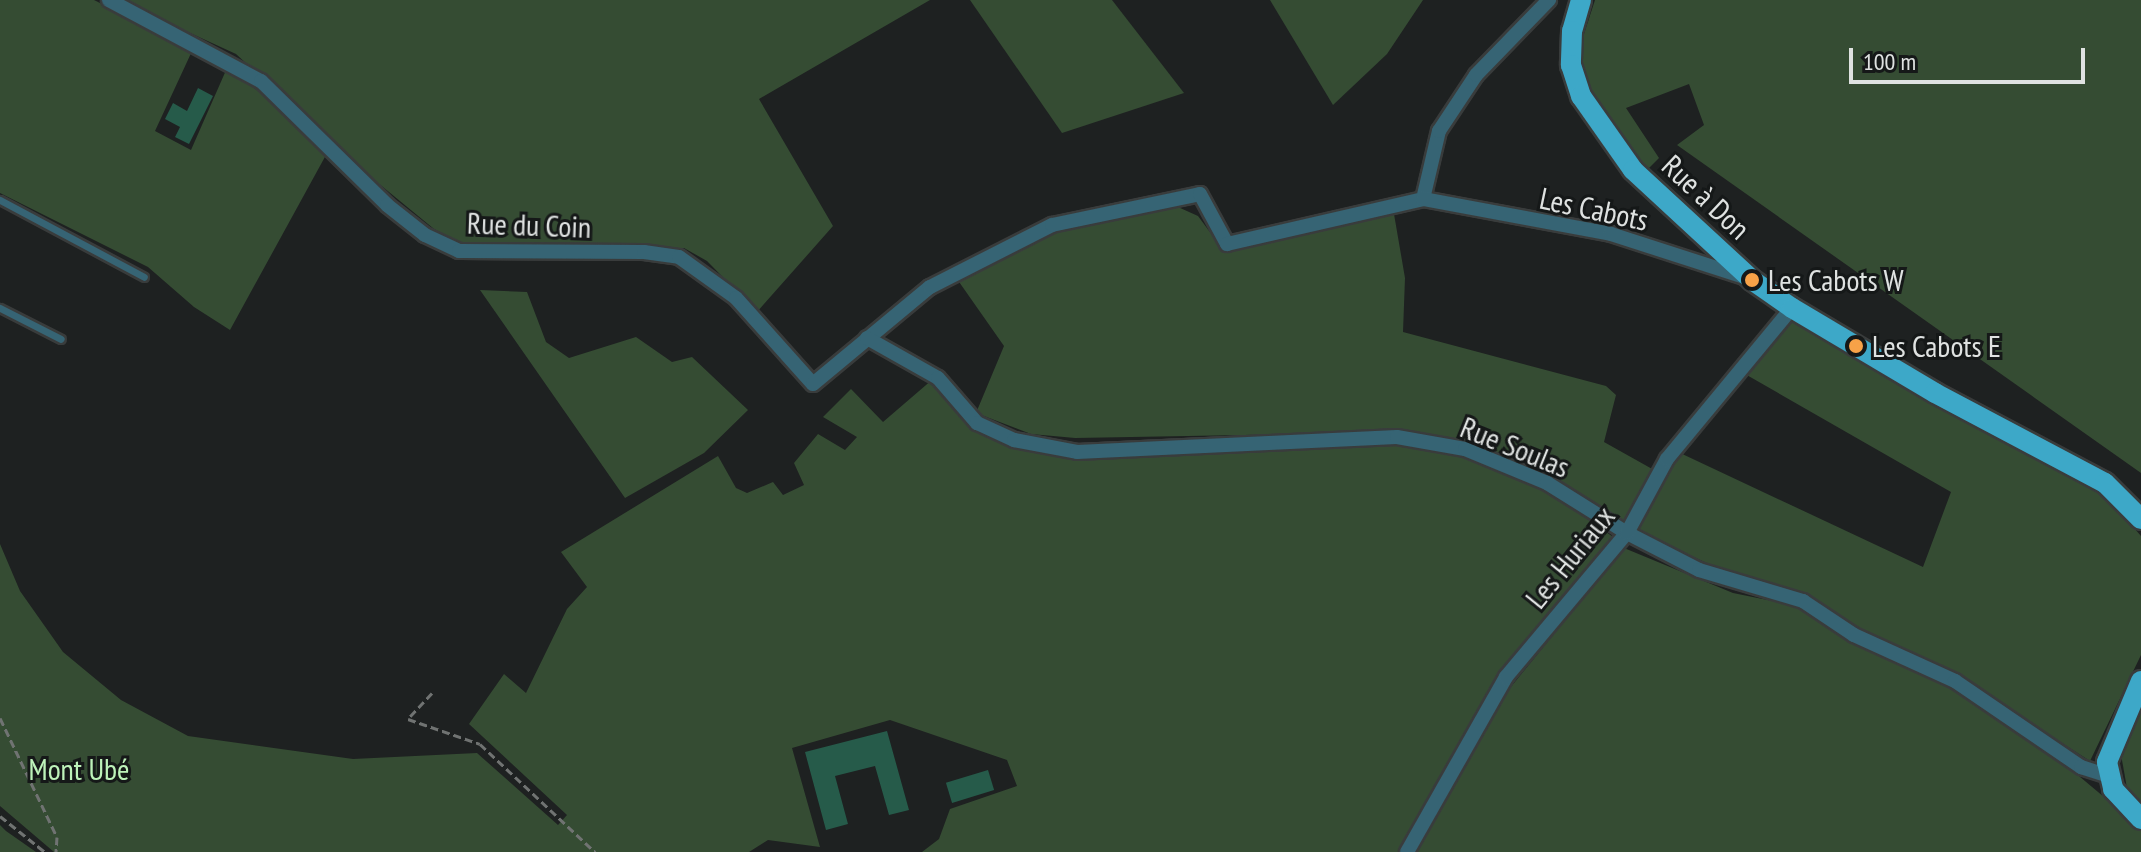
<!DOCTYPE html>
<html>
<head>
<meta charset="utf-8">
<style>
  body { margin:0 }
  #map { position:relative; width:2141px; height:852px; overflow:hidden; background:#1e2121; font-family:"PT Sans Narrow",sans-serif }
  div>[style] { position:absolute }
  .green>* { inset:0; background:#354c33 }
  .building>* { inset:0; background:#265b4a; transform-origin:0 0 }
  .path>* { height:3px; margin-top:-1.5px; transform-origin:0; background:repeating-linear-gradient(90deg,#707372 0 8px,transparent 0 12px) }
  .roads { filter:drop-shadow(2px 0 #393c3c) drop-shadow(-2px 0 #393c3c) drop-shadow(0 2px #393c3c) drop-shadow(0 -2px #393c3c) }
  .lane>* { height:7px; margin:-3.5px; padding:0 3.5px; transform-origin:3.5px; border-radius:3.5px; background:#366474 }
  .street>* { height:14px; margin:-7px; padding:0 7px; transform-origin:7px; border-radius:7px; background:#366474 }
  .primary>* { height:20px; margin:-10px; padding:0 10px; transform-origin:10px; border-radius:10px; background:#3da8c8 }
  .dots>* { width:22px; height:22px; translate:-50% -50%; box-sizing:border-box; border:4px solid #151818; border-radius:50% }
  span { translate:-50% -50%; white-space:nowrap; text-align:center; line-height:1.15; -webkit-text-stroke:6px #151818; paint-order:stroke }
  .street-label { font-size:30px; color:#dfe2e1 }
  .poi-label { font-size:30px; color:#dfe2e1 }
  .left { translate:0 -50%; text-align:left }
  .park-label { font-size:30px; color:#bdf2b9 }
  .scale { position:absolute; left:1849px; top:48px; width:236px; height:36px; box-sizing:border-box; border:4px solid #dfe2e1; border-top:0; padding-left:10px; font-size:24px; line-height:28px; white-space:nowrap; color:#dfe2e1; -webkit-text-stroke:6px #151818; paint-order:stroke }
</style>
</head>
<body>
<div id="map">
  <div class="green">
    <i style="clip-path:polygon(0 0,94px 0,193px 49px,155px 131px,191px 150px,227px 68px,281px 108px,326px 155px,230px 330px,194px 307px,148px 267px,0 193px)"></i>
    <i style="clip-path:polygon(118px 0,930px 0,759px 99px,833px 226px,757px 312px,707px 261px,684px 248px,522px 248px,458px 242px,434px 229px,350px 160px,236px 54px)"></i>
    <i style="clip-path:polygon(970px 0,1112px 0,1184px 93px,1062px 133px)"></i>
    <i style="clip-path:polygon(1270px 0,1423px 0,1387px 54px,1333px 105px)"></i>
    <i style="clip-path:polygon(1595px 0,2141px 0,2141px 473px,1677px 145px,1704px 125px,1689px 84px,1626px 108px,1659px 158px,1646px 171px,1599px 109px,1583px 78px,1583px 37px)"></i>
    <i style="clip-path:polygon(1178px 207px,1198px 216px,1224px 251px,1394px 214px,1405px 278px,1403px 332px,1606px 386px,1616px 395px,1604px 442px,1654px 470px,1623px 523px,1534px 465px,1474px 445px,1404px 432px,1075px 438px,1031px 434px,976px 413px,1004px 346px,957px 279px,1058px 231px,1119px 214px)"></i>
    <i style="clip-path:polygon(480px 290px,527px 292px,546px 342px,569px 358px,636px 337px,672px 362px,692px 357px,748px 410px,704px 453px,625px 498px)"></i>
    <i style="clip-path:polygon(1796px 318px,2103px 492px,2141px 536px,2141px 655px,2090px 761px,1968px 683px,1637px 531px,1678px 452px,1923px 567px,1951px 492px,1745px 374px)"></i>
    <i style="clip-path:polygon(933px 379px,1011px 446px,1402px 444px,1466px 456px,1543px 488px,1616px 539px,1501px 675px,1399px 852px,922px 852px,939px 839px,950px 809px,1017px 786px,1007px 760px,890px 720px,792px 748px,820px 847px,768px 840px,749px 852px,54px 852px,0 806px,0 544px,20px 591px,63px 652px,121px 700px,188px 736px,353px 759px,477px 753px,558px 825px,567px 815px,469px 724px,504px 674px,526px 693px,567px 609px,587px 587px,561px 552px,718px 456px,736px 488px,747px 493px,773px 482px,783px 495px,804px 485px,794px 463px,818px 434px,845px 450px,857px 437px,823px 417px,851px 389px,883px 422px)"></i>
    <i style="clip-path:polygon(1624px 548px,1733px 593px,1798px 606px,1855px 643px,1954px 690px,2042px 745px,2141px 828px,2141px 852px,1414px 852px,1501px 699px)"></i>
    <i style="clip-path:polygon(2141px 712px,2141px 806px,2127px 788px,2120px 749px)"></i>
    <i style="clip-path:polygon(0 825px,6px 831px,36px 852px,0 852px)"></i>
  </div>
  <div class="building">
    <i style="clip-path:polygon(198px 88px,213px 96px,189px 144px,175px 137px,180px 127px,165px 119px,173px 103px,187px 111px)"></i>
    <i style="clip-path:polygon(887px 731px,909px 810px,889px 815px,875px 766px,835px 776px,848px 824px,826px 830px,805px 752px)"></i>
    <i style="left:988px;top:770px;width:21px;height:44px;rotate:73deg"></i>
  </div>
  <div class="path">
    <i style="left:432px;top:693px;width:35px;rotate:133deg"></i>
    <i style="left:408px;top:719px;width:76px;rotate:19.1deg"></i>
    <i style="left:480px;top:744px;width:158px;rotate:43.2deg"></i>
    <i style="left:0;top:718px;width:132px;rotate:64.4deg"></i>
    <i style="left:57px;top:837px;width:15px;rotate:94deg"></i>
    <i style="left:0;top:816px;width:58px;rotate:38.7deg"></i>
  </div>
  <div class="roads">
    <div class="lane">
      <i style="left:0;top:200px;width:163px;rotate:28.1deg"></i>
      <i style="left:0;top:308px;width:68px;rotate:26.9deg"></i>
    </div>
    <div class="street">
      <i style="left:109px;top:0;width:172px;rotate:28.1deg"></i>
      <i style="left:261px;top:81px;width:177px;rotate:44.5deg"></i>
      <i style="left:387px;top:205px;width:48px;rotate:38.3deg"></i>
      <i style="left:425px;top:235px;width:38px;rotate:25deg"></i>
      <i style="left:459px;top:251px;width:185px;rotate:0.3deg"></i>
      <i style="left:644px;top:252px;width:35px;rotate:8deg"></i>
      <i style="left:679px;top:257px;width:70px;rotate:35.7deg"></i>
      <i style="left:736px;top:298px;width:115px;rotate:48.2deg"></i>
      <i style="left:813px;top:384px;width:152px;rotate:-39.7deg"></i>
      <i style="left:930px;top:287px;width:137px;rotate:-26.9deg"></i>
      <i style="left:1052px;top:225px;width:151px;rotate:-11.8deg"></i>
      <i style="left:1200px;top:194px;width:57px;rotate:61.6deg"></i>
      <i style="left:1227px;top:244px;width:201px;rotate:-12.9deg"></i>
      <i style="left:1423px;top:199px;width:70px;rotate:-76.8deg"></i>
      <i style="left:1439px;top:131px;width:67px;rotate:-56.5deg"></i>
      <i style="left:1476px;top:75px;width:105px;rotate:-45.8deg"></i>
      <i style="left:1423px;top:199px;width:191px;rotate:10.5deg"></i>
      <i style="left:1611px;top:234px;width:140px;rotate:17.9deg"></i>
      <i style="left:867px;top:338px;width:81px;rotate:29.4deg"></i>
      <i style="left:938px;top:378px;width:60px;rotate:49.1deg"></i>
      <i style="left:977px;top:423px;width:41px;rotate:24.7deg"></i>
      <i style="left:1014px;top:440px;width:64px;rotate:10.8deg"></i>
      <i style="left:1077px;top:452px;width:320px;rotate:-2.7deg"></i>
      <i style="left:1397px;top:437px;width:69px;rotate:10deg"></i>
      <i style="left:1465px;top:449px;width:89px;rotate:22.5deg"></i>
      <i style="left:1547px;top:483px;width:94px;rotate:32deg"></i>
      <i style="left:1627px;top:533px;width:81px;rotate:27.2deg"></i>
      <i style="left:1699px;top:570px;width:109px;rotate:16.6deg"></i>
      <i style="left:1803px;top:601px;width:61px;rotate:33.7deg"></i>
      <i style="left:1854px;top:635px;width:111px;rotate:24.5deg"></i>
      <i style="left:1955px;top:681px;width:153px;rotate:34.3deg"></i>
      <i style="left:2081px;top:767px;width:28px;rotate:18deg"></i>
      <i style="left:1407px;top:852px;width:201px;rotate:-60.5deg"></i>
      <i style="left:1506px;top:677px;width:188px;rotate:-50deg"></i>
      <i style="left:1627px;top:533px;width:84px;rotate:-61.6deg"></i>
      <i style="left:1667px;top:459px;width:196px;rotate:-50.4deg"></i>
    </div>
    <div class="primary">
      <i style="left:1581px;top:0;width:32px;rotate:106deg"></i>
      <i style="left:1572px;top:31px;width:34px;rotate:92deg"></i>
      <i style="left:1571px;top:65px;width:33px;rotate:72deg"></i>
      <i style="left:1581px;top:96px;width:90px;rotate:54.9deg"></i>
      <i style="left:1633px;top:170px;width:162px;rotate:42.7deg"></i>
      <i style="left:1752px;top:280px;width:49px;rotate:35deg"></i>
      <i style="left:1792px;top:308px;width:166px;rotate:30.7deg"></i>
      <i style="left:1935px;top:393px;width:192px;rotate:27.9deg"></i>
      <i style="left:2105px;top:483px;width:51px;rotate:45deg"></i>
      <i style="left:2141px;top:681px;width:88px;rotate:112.8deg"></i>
      <i style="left:2107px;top:762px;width:28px;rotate:77deg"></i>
      <i style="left:2113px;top:789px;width:41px;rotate:47deg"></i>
    </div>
  </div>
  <div class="dots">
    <i style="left:1752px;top:280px;background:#f7a248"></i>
    <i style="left:1856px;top:346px;background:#f7a248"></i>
  </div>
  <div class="street-label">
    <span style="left:1706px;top:197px;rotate:43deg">Rue à Don</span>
    <span style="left:1594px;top:209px;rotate:12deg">Les Cabots</span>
    <span style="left:529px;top:225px;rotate:2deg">Rue du Coin</span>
    <span style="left:1515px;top:447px;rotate:22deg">Rue Soulas</span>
    <span style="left:1570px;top:557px;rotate:-51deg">Les Huriaux</span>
  </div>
  <div class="poi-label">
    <span class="left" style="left:1768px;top:280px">Les Cabots W</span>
    <span class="left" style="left:1872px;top:346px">Les Cabots E</span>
  </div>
  <div class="park-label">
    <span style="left:79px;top:769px">Mont Ubé</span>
  </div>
  <div class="scale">100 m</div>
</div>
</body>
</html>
